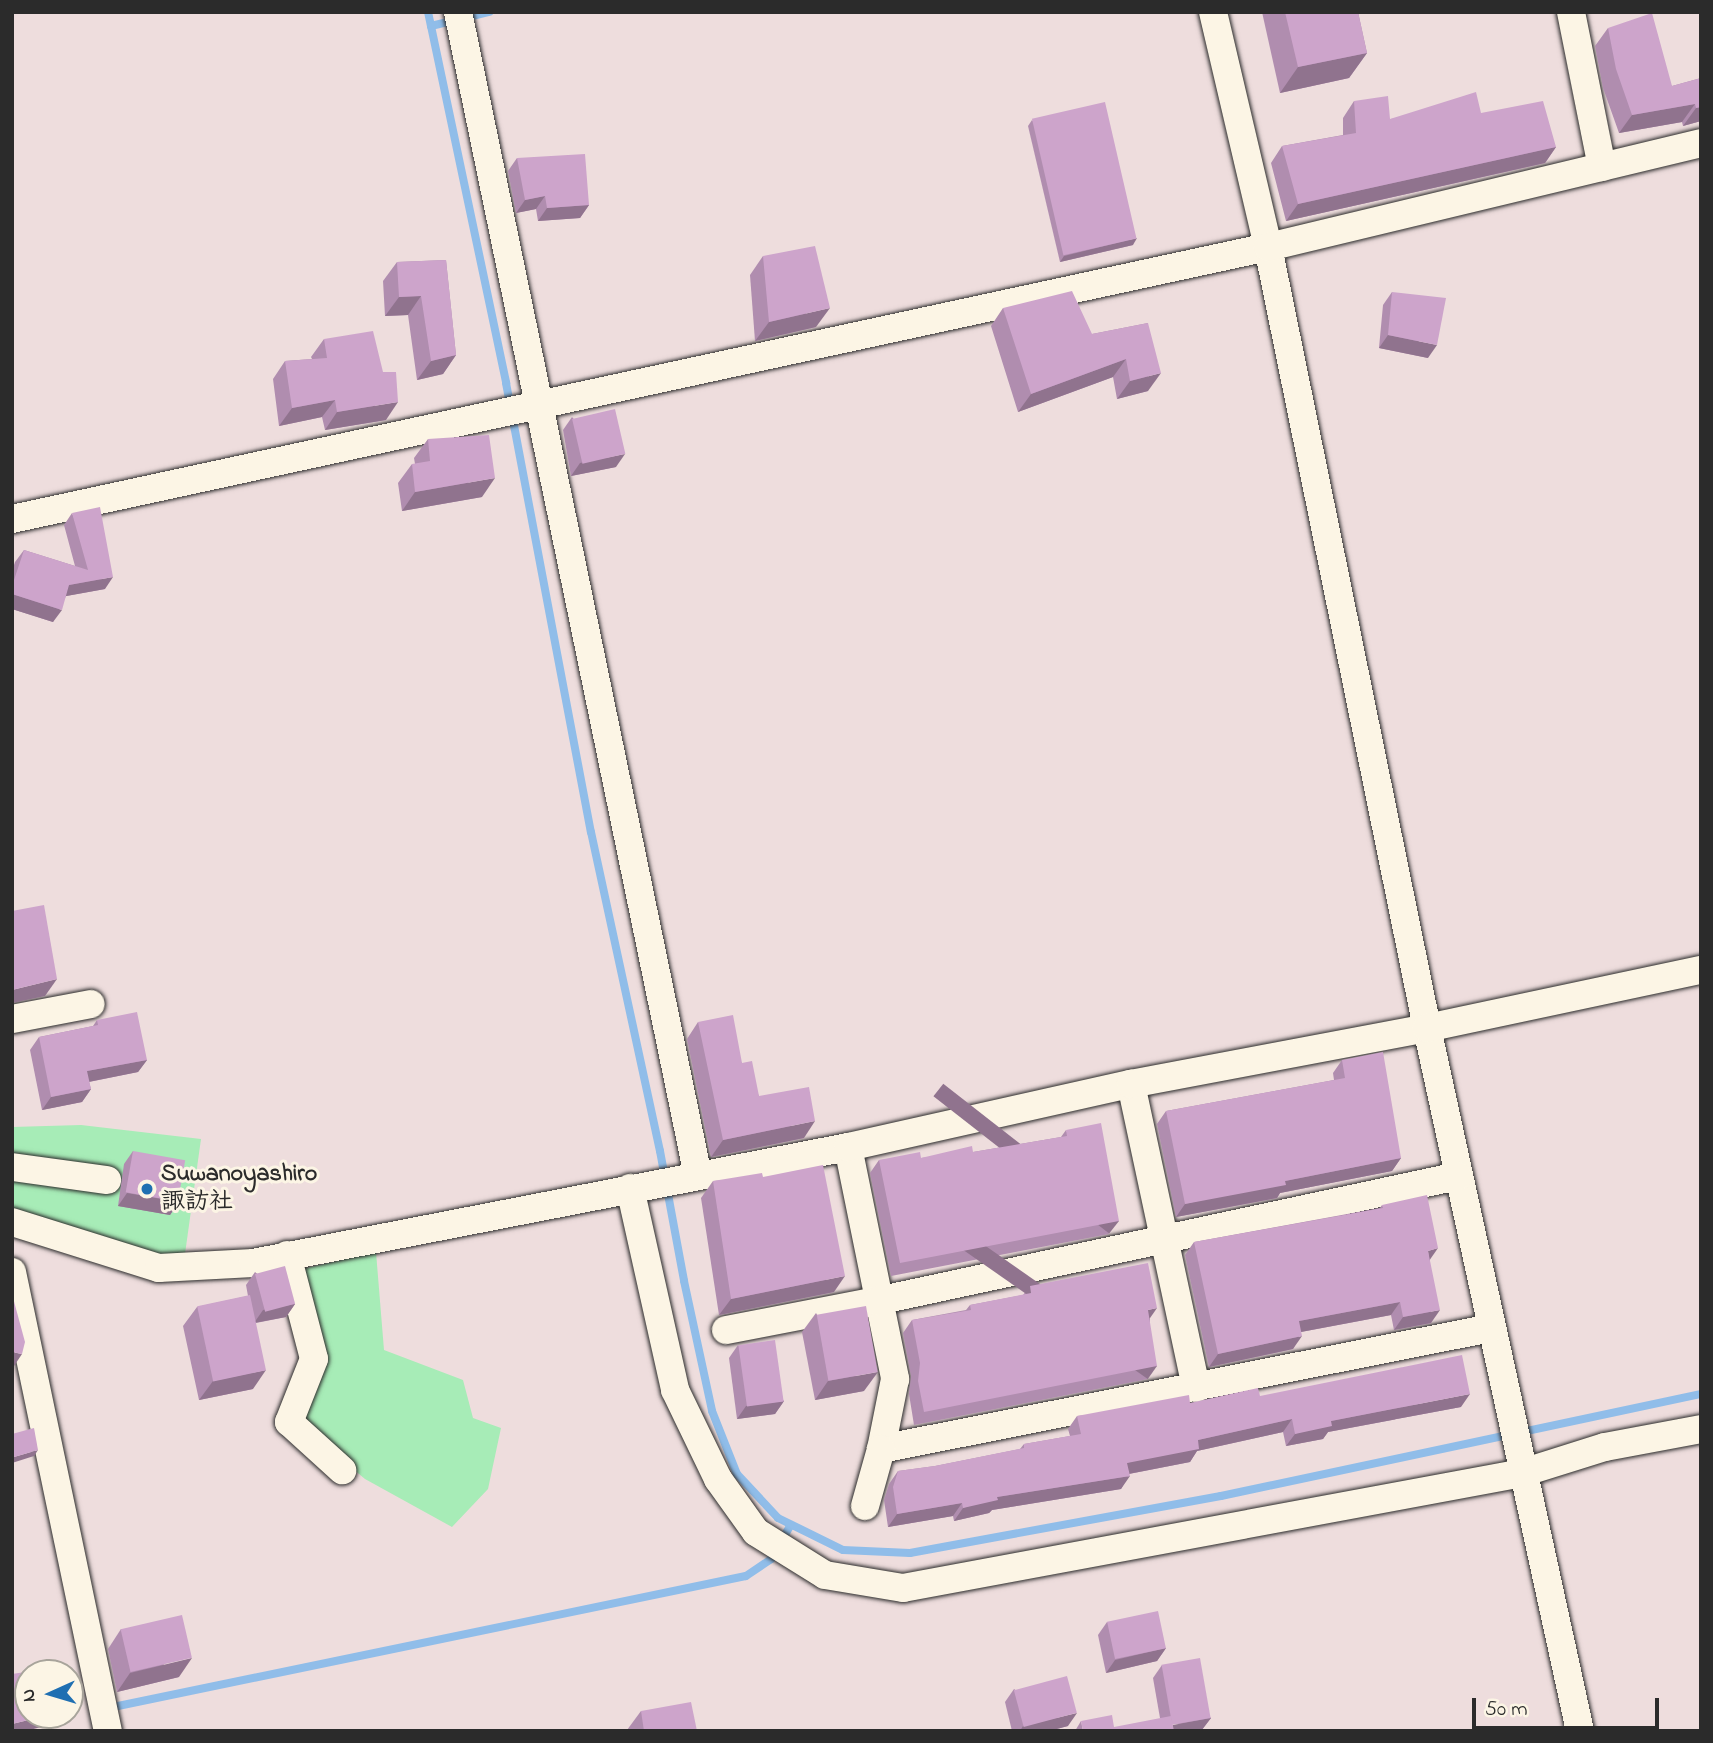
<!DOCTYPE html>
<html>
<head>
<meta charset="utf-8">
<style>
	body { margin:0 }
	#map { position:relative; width:1713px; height:1743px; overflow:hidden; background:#edd; font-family:"Indie Flower","Klee One",sans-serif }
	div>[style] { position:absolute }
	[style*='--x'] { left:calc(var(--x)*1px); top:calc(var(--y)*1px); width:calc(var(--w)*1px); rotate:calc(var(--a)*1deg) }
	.green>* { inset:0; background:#a7ecb7 }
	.stream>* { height:8px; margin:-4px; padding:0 4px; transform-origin:4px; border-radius:4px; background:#90bde9 }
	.roads { filter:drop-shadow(0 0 2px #2b2b2b) drop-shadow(0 0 2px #2b2b2b) }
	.minor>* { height:28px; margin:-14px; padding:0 14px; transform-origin:14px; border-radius:14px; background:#fcf5e5 }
	.wall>* { inset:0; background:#b08daf }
	.shaded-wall>* { inset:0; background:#90738e; transform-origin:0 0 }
	.building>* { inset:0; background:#cda4cb; transform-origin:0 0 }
	.dots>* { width:19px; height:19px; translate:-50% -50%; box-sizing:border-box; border:4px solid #fcf5e5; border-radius:50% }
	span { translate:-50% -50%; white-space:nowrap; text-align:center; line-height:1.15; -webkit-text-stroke:6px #fcf5e5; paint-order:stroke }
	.poi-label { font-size:24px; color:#2b2b2b; font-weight:700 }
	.left { translate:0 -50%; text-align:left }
	.frame { position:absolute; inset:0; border:14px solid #2b2b2b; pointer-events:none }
	.north { position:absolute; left:14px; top:1659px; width:70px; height:70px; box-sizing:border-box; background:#fcf5e5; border:2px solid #a8a49b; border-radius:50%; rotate:266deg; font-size:19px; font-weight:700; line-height:28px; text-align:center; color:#2b2b2b }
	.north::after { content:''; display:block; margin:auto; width:24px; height:32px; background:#1f6fb2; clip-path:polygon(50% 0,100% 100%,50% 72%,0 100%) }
	.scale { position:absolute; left:1472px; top:1698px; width:187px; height:32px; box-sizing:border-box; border:4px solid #2b2b2b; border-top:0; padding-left:9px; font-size:21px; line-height:24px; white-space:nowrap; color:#2b2b2b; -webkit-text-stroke:5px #fcf5e5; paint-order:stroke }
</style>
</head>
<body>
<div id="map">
	<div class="green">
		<div style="clip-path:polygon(81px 1125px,201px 1139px,184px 1261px,12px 1217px,12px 1127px)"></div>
		<div style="clip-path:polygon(376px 1252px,384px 1350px,463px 1380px,473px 1418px,501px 1428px,488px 1489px,452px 1527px,365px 1479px,296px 1421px,323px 1359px,298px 1270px)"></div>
	</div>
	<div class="stream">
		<div style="--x:428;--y:12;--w:14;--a:78"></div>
		<div style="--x:431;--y:26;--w:60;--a:-13.6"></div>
		<div style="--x:431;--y:26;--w:365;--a:78.1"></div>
		<div style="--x:506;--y:383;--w:457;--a:79.3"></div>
		<div style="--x:591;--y:832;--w:326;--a:77.8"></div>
		<div style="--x:660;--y:1151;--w:132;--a:79.5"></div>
		<div style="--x:684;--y:1281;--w:133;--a:77.8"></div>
		<div style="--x:712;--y:1411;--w:68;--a:68.4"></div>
		<div style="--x:737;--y:1474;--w:60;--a:47"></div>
		<div style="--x:778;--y:1518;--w:72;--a:26.2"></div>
		<div style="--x:843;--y:1550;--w:67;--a:2.6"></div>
		<div style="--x:910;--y:1553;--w:316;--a:-10.4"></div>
		<div style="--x:1221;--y:1496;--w:491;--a:-12"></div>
		<div style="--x:118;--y:1706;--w:641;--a:-11.7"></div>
		<div style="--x:746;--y:1576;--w:30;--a:-34"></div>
		<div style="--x:771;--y:1559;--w:39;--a:-60"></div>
	</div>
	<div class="roads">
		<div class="minor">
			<div style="--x:458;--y:12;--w:1188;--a:78.35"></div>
			<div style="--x:1213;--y:12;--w:241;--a:76.8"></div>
			<div style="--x:1268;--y:247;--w:797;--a:78.49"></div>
			<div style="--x:1427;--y:1028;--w:719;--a:77.72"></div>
			<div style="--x:1571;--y:12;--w:158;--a:78.7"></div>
			<div style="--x:12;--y:519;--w:1285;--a:-12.22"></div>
			<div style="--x:1268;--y:247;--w:445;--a:-13.5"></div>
			<div style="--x:12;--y:1019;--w:80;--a:-10.8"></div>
			<div style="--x:1131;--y:1084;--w:311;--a:77.9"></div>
			<div style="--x:848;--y:1147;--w:237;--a:78.5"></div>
			<div style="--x:895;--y:1379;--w:71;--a:101.3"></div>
			<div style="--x:881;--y:1449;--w:622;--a:-11.22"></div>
			<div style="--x:12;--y:1167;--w:96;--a:7.8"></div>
			<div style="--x:630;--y:1188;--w:207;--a:77.4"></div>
			<div style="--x:675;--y:1390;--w:99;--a:64.2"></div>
			<div style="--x:718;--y:1479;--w:65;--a:54.4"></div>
			<div style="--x:756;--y:1532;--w:81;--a:31.9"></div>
			<div style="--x:825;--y:1575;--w:79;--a:9.5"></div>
			<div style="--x:903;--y:1588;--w:630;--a:-10.52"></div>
			<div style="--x:1522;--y:1473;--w:87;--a:-17.4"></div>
			<div style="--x:1605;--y:1447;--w:98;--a:-10.6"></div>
			<div style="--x:12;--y:1222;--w:154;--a:17.4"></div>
			<div style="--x:159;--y:1268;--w:94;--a:-3"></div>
			<div style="--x:253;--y:1263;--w:606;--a:-11.03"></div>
			<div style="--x:848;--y:1147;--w:290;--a:-12.6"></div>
			<div style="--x:1131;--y:1084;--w:301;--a:-10.7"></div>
			<div style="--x:1427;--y:1028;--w:280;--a:-12"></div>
			<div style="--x:287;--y:1255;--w:107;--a:75.4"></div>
			<div style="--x:314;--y:1359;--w:68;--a:111.6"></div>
			<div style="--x:289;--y:1422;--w:72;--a:42.2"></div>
			<div style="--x:12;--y:1272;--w:469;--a:78.2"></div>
			<div style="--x:726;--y:1330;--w:154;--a:-10.9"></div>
			<div style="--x:877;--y:1301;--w:594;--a:-12.14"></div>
			<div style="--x:865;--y:1506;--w:59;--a:-74.3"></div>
		</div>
	</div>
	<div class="wall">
		<div style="clip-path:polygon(1262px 12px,1358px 12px,1367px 53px,1349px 78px,1280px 93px)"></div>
		<div style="clip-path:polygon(1608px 28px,1672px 86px,1701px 78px,1701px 121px,1683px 126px,1682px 122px,1619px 133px,1603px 88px,1595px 46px)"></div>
		<div style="clip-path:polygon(1354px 101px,1390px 119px,1481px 113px,1556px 147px,1545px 163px,1286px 221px,1271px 163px,1282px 146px,1343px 135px,1343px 118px)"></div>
		<div style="clip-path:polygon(1032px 120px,1133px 245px,1060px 262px,1028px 126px)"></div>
		<div style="clip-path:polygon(517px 158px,589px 205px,580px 218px,538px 221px,536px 209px,516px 213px,508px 171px)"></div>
		<div style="clip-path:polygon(763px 256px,816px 327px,755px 341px,750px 275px)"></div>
		<div style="clip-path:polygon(446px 260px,456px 355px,443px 374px,417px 380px,408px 315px,385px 316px,383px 281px,397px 262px)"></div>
		<div style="clip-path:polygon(1392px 292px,1428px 358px,1379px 348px,1383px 305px)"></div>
		<div style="clip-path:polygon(1003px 308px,1092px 334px,1148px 323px,1148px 391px,1117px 399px,1113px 377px,1018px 412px,991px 326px)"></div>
		<div style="clip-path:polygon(324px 339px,386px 420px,325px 430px,322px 417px,279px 426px,273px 379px,285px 361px,312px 359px,311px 357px)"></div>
		<div style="clip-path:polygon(572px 417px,616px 467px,571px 476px,563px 430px)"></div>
		<div style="clip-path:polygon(428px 439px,482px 497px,402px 511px,398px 483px,412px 464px,415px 464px,414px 458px)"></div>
		<div style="clip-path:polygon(72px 513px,105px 589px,66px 596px,53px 622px,12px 609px,12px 571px,15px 562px,24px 550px,75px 566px,64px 525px)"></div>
		<div style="clip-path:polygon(97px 1020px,147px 1060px,138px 1072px,89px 1082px,91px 1089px,82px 1102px,42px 1110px,30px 1050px,39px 1037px,93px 1026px)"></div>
		<div style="clip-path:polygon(698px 1022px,742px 1063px,759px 1096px,804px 1138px,711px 1157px,687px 1039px)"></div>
		<div style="clip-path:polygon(1342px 1060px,1401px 1158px,1392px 1171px,1280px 1193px,1277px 1198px,1176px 1217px,1157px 1124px,1166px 1111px,1334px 1080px,1333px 1073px)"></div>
		<div style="clip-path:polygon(1066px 1130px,1109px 1234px,891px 1276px,870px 1173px,879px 1160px,921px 1158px,973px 1152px,1061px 1137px)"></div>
		<div style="clip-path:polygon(133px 1151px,179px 1202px,170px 1215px,118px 1206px,124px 1164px)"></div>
		<div style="clip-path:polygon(763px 1177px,834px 1292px,719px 1315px,701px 1198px,713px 1181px)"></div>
		<div style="clip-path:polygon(1382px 1205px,1430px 1260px,1431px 1323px,1394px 1330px,1391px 1315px,1301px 1332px,1293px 1349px,1209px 1367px,1185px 1255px,1194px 1242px,1380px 1208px)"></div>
		<div style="clip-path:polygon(255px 1272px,295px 1304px,286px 1317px,256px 1323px,253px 1389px,199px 1400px,183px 1326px,197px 1307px,248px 1296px,246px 1285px)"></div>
		<div style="clip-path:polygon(1030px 1286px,1150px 1319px,1148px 1379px,914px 1425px,909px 1394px,911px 1376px,903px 1333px,912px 1320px,966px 1310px,970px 1305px,1023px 1295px)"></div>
		<div style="clip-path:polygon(816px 1313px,864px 1391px,815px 1400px,802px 1332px)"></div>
		<div style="clip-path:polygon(738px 1345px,784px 1401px,775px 1414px,737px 1419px,729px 1358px)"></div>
		<div style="clip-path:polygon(1260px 1396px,1461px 1407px,1328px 1432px,1323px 1439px,1286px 1446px,1283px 1432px,1197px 1451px,1190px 1462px,1129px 1474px,1121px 1489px,992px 1510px,989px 1513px,954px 1521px,953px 1516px,888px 1527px,884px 1500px,889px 1484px,898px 1471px,935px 1466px,1020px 1449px,1024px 1444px,1070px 1436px,1068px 1429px,1077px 1416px)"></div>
		<div style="clip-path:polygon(1107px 1622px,1166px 1648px,1157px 1661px,1106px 1673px,1098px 1635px)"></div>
		<div style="clip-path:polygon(121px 1629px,179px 1677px,117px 1692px,108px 1649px)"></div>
		<div style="clip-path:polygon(1162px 1665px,1211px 1718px,1201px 1731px,1160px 1718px,1153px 1678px)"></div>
		<div style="clip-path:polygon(1014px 1689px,1068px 1726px,1049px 1731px,1012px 1731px,1005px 1702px)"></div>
		<div style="clip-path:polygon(641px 1711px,697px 1731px,627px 1730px)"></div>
		<div style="clip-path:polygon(1081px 1721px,1083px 1731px,1075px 1731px)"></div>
	</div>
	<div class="shaded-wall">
		<div style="clip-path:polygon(1367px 53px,1349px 78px,1280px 93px,1298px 67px)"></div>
		<div style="clip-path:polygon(1695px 104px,1682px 122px,1619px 133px,1632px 115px)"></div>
		<div style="clip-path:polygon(1701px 107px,1701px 121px,1683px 126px,1696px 108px)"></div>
		<div style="clip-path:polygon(1556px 147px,1545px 163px,1286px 221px,1298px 204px)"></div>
		<div style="clip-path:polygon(545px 196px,536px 209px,516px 213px,525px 200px)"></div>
		<div style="clip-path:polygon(589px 205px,580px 218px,538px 221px,547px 208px)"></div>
		<div style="clip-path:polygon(1137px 238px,1133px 245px,1060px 262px,1064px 256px)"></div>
		<div style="clip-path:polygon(421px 296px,408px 315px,385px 316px,399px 297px)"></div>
		<div style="clip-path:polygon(830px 308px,816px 327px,755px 341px,769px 322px)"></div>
		<div style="clip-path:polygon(1388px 335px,1437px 345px,1428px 358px,1379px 348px)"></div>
		<div style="clip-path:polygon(456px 355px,443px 374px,417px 380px,431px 361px)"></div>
		<div style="clip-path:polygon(1126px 359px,1113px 377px,1018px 412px,1031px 394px)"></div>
		<div style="clip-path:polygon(1161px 373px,1148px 391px,1117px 399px,1130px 381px)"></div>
		<div style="clip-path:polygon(335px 400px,322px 417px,279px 426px,292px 408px)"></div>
		<div style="clip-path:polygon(398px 402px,386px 420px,325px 430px,337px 412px)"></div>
		<div style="clip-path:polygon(625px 454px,616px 467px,571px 476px,580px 463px)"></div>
		<div style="clip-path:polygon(495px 478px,482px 497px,402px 511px,415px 492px)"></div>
		<div style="clip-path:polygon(113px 577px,105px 589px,61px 597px,69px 585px)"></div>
		<div style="clip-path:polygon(12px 594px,62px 610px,53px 622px,12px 609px)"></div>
		<div style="clip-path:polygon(57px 979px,45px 996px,12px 1003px,12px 990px)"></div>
		<div style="clip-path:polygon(147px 1060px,138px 1072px,78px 1084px,87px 1071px)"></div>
		<div style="clip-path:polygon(91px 1089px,82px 1102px,42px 1110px,51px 1097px)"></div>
		<div style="clip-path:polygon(815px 1121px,804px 1138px,711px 1157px,723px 1140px)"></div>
		<div style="clip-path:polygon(1401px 1158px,1392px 1171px,1280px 1193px,1277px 1198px,1176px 1217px,1185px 1204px,1285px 1181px)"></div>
		<div style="clip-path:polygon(127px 1193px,179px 1202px,170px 1215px,118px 1206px)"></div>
		<div style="left:1119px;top:1221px;width:16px;height:223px;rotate:128deg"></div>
		<div style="clip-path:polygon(1438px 1248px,1429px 1261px,1428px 1251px)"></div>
		<div style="clip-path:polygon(845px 1276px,834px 1292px,719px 1315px,731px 1299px)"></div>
		<div style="clip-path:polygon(1400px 1302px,1391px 1315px,1290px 1334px,1299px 1321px)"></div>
		<div style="clip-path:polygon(295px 1304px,286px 1317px,254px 1323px,263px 1310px)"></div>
		<div style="clip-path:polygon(1157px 1308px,1148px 1321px,1148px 1310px)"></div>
		<div style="clip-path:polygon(1440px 1310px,1431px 1323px,1394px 1330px,1403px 1317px)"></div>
		<div style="clip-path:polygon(1302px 1336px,1293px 1349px,1209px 1367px,1218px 1354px)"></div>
		<div style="clip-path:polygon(12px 1352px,22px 1354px,12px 1369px)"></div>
		<div style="left:1157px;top:1366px;width:16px;height:237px;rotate:125deg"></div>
		<div style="clip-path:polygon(266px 1370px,253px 1389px,199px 1400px,213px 1381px)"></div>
		<div style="clip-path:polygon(878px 1372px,864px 1391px,815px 1400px,828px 1381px)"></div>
		<div style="clip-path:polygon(1470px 1394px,1461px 1407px,1328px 1432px,1323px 1439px,1286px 1446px,1295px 1434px,1331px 1421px)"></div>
		<div style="clip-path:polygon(784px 1401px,775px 1414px,737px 1419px,746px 1406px)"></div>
		<div style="clip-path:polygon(1292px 1419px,1283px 1432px,1197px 1451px,1190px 1462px,1118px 1476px,1127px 1463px,1198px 1440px)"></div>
		<div style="clip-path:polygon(38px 1450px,34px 1456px,12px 1463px,12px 1460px,14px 1457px)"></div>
		<div style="clip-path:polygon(1130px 1476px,1121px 1489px,992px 1510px,989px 1513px,954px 1521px,963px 1508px,997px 1497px)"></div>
		<div style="clip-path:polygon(962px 1503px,953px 1516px,888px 1527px,897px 1514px)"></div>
		<div style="clip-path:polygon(1166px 1648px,1157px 1661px,1106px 1673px,1115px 1660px)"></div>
		<div style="clip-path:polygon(192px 1658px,179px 1677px,117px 1692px,130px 1673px)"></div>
		<div style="clip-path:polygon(1077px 1713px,1068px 1726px,1049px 1731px,1020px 1731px,1023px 1726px)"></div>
		<div style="clip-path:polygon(49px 1715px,65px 1715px,60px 1722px,26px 1731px,12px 1731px,12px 1724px)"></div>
		<div style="clip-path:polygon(1211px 1718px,1201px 1731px,1169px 1731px,1173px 1725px)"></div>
	</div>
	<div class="building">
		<div style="clip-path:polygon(1285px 12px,1358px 12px,1367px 53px,1298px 67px)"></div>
		<div style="clip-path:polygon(1652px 13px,1672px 86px,1701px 78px,1701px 107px,1696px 108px,1695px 104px,1632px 115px,1616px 69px,1608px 28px)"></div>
		<div style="clip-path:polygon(1476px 92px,1481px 113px,1543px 101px,1556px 147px,1298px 204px,1282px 146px,1356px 133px,1354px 101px,1388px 96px,1390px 119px)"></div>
		<div style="left:1105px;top:102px;width:140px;height:75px;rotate:77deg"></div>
		<div style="clip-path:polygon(585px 154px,589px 205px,547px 208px,545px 196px,525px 200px,517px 158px)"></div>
		<div style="clip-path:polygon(815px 246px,830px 308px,769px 322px,763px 256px)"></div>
		<div style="clip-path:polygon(446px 260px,456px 355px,431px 361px,421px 296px,399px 297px,397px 262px)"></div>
		<div style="clip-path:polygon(1072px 291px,1092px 334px,1148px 323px,1161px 373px,1130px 381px,1126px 359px,1031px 394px,1003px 308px)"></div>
		<div style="clip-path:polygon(1392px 292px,1446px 298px,1437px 345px,1388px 335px)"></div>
		<div style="clip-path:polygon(373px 331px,383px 372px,396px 372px,398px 402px,337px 412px,335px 400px,292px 408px,285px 361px,327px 358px,324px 339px)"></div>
		<div style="left:615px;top:409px;width:46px;height:44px;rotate:77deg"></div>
		<div style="clip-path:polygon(489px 435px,495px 478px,415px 492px,412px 464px,430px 461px,428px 439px)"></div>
		<div style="clip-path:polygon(100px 507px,113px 577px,69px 585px,62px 610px,12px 594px,12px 586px,24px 550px,88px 570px,72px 513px)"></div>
		<div style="clip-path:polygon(44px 905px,57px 979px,12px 990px,12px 911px)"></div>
		<div style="clip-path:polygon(137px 1012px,147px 1060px,87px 1071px,91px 1089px,51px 1097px,39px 1037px,98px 1025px,97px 1020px)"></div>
		<div style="clip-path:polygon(733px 1015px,742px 1063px,752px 1061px,759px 1096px,809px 1087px,815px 1121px,723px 1140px,698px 1022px)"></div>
		<div style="clip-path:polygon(1383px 1052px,1401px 1158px,1285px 1181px,1286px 1185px,1185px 1204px,1166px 1111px,1345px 1078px,1342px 1060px)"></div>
		<div style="clip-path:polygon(1101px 1123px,1119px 1221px,900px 1263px,879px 1160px,920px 1152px,921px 1158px,972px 1146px,973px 1152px,1067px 1136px,1066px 1130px)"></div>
		<div style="left:133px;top:1151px;width:53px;height:42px;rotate:10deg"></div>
		<div style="clip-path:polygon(823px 1165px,845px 1276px,731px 1299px,713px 1181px,762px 1173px,763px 1177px)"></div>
		<div style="clip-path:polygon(1427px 1195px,1438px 1248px,1428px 1251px,1440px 1310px,1403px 1317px,1400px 1302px,1299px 1321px,1302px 1336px,1218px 1354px,1194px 1242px,1383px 1208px,1382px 1205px)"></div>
		<div style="clip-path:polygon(1148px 1263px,1157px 1308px,1148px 1310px,1157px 1366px,924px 1412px,918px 1381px,920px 1363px,912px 1320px,971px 1310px,970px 1305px,1031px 1293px,1030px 1286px)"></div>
		<div style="left:285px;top:1266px;width:39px;height:31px;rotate:75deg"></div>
		<div style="clip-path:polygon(12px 1294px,25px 1342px,22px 1354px,12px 1352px)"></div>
		<div style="left:250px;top:1295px;width:77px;height:54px;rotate:78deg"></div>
		<div style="left:866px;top:1306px;width:67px;height:50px;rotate:80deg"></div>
		<div style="left:775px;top:1340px;width:62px;height:37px;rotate:82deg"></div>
		<div style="clip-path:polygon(1462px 1355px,1470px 1394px,1331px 1421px,1332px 1426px,1295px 1434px,1292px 1419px,1198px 1440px,1199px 1449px,1127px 1463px,1130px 1476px,997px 1497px,998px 1500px,963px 1508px,962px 1503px,897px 1514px,893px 1487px,898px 1471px,935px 1466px,1024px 1448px,1024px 1444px,1081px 1434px,1077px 1416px,1189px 1395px,1190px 1403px,1258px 1388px,1260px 1396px)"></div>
		<div style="clip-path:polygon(34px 1428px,38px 1450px,14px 1457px,12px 1452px,12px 1434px)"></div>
		<div style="left:1158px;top:1611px;width:38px;height:52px;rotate:78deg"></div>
		<div style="left:182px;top:1615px;width:44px;height:63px;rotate:77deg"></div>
		<div style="left:1200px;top:1658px;width:61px;height:39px;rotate:80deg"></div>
		<div style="clip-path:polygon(58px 1660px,61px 1673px,28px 1673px,28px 1715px,49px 1715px,12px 1724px,12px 1674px,32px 1671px,32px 1668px)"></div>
		<div style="left:1067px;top:1676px;width:38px;height:55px;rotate:75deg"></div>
		<div style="clip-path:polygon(691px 1702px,697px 1731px,644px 1731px,641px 1711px)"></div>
		<div style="clip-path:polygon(1112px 1715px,1114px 1727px,1171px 1716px,1174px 1731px,1083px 1731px,1081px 1721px)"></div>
	</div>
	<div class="dots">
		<div style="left:147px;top:1189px;background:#1f6fb2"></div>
	</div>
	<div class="poi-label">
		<span class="left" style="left:161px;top:1189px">Suwanoyashiro<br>諏訪社</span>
	</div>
	<div class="frame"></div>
	<div class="north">N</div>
	<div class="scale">50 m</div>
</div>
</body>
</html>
